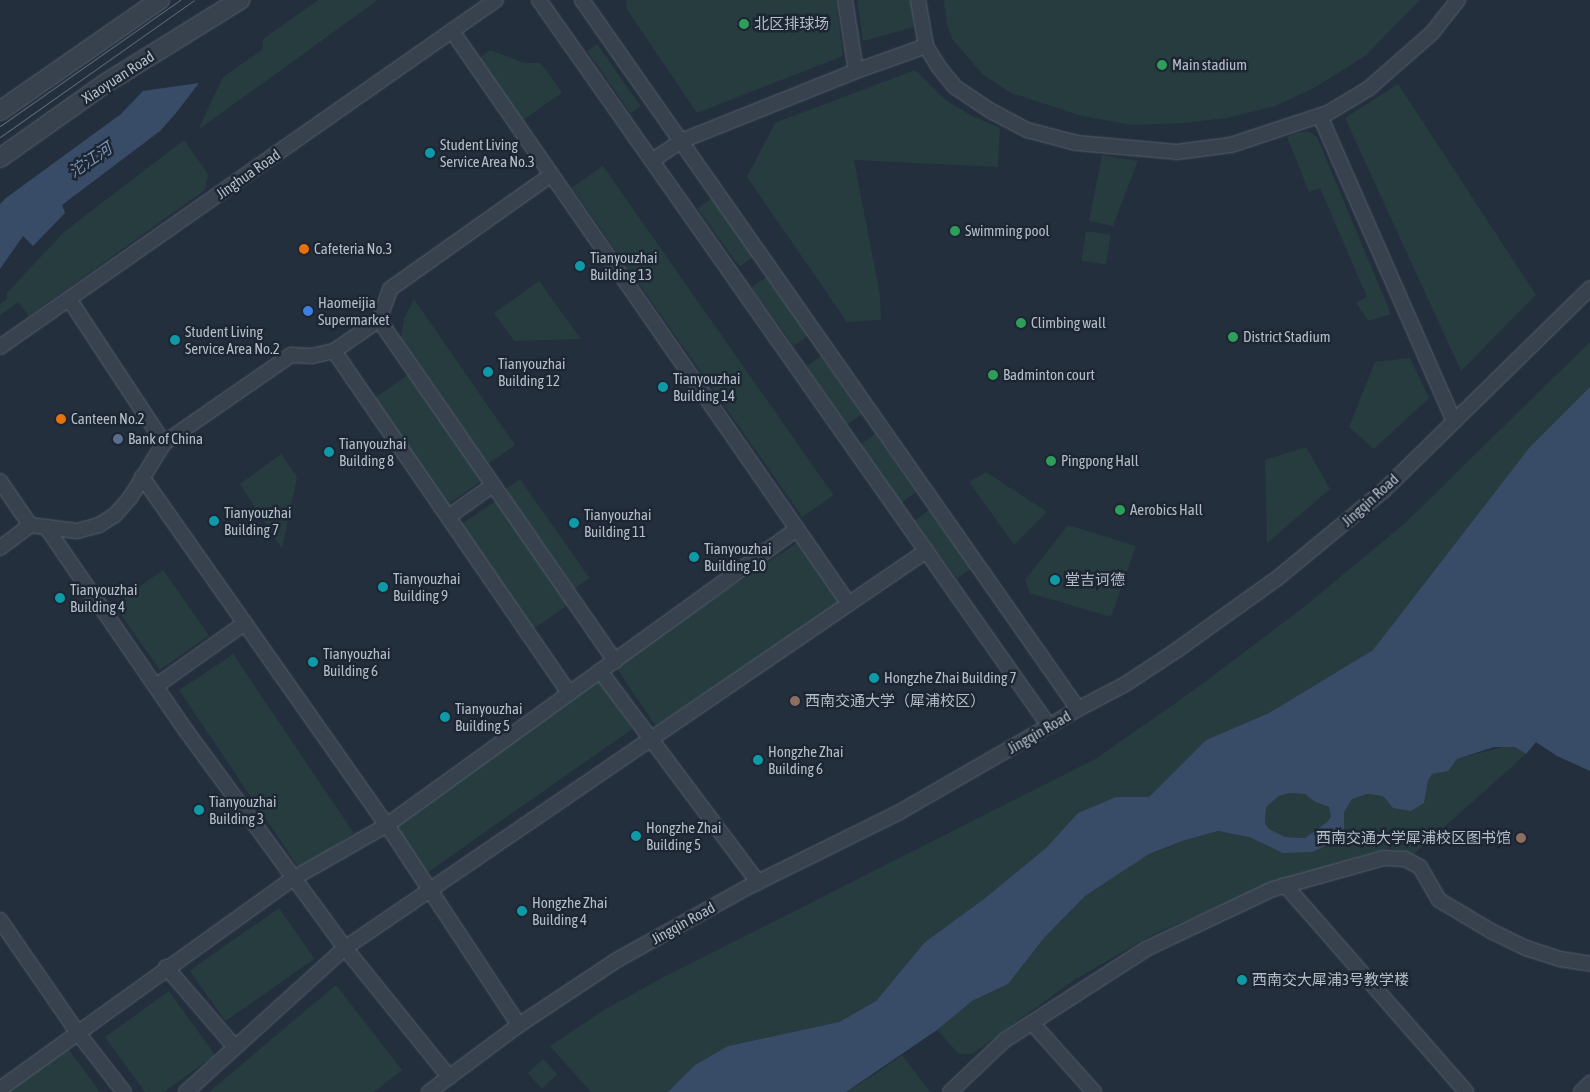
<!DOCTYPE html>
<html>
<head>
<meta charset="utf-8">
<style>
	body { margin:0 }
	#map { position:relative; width:1590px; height:1092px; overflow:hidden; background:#242f3e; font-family:"Asap Condensed","Noto Sans SC",sans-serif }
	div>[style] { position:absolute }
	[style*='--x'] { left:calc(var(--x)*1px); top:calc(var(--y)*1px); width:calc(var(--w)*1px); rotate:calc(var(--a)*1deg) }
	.green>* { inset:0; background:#263c3f; transform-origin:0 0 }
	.water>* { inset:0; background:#394c67 }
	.roads { filter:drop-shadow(0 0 1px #565f6c) drop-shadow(0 0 1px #565f6c) }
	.minor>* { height:14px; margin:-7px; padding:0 7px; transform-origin:7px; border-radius:7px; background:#38414e }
	.tertiary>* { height:18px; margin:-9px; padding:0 9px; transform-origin:9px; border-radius:9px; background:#38414e }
	.tram>* { height:1px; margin:-0.5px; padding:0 0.5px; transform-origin:0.5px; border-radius:0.5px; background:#5a6575 }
	.dots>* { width:14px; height:14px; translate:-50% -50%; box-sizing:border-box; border:2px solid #1d2633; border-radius:50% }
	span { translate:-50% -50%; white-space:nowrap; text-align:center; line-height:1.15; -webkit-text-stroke:5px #1d2633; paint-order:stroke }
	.poi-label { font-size:15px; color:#b4bcc9 }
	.left { translate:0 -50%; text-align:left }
	.right { translate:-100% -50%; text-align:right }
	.street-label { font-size:15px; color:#b4bcc9 }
	.water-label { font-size:16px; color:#7c92b1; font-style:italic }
</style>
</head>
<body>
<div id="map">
	<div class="green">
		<div style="clip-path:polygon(318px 0,378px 0,198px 130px,223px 77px,262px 50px,263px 39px)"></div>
		<div style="clip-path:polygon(627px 0,836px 0,843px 56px,697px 113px,626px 8px)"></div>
		<div style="clip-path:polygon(857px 0,911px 0,914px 27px,863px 41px)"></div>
		<div style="clip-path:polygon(944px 0,1420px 0,1365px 56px,1314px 88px,1275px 106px,1227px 118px,1184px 123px,1132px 125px,1082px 116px,1011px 93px,983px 75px,953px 40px,947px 25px)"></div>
		<div style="left:597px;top:44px;width:76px;height:12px;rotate:55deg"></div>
		<div style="clip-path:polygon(490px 50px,525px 63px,539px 63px,545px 68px,562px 93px,520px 122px,477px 60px)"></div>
		<div style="clip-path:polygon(915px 70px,944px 99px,972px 116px,1000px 128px,998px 167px,854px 160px,880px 295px,881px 320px,847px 322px,747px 177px,775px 123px)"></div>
		<div style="clip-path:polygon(1398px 84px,1536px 295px,1461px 371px,1345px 118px)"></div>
		<div style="clip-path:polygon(1308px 131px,1317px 137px,1391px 314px,1368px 321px,1356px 302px,1367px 297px,1320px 188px,1309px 192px,1287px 137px,1296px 133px)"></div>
		<div style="clip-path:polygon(184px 140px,208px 174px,205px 190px,29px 316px,18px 302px,0 315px,0 304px,7px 299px,7px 293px,64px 232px)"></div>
		<div style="clip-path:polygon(1102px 155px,1138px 161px,1113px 226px,1089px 221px)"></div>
		<div style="left:603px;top:166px;width:402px;height:38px;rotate:55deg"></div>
		<div style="left:712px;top:198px;width:72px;height:18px;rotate:54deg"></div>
		<div style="left:1086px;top:231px;width:25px;height:30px;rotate:9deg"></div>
		<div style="left:766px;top:277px;width:72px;height:18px;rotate:54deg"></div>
		<div style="clip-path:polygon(539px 281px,581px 339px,514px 341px,494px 313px)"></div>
		<div style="clip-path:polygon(414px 299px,515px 445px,488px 464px,401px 338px,404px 319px)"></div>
		<div style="clip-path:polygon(1590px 342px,1590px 387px,1529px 448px,1373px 650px,1269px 713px,1206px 740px,1149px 797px,1116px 797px,1078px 813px,1046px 848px,984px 899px,925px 942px,876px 1001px,839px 1022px,728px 1046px,695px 1065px,668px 1092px,591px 1092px,550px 1046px,604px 1010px,662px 978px,1097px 758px,1201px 685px,1304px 607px,1404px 524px)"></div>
		<div style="left:821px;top:356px;width:71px;height:18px;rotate:55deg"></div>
		<div style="clip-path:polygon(1410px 358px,1429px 398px,1374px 449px,1349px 427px,1375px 362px)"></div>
		<div style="left:409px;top:374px;width:129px;height:45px;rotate:55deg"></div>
		<div style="left:875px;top:434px;width:71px;height:18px;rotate:55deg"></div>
		<div style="clip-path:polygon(1306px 447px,1330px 489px,1267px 543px,1265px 460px)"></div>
		<div style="clip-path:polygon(281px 454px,297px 477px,282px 549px,240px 484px)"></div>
		<div style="clip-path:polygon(986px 472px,1047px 512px,1014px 545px,969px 482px)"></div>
		<div style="left:520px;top:479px;width:121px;height:18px;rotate:55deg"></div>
		<div style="left:497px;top:500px;width:127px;height:45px;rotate:56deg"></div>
		<div style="left:929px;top:510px;width:72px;height:18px;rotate:54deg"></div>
		<div style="clip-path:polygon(1068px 525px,1136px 546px,1111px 617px,1030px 593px,1025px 580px)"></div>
		<div style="left:798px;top:542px;width:73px;height:221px;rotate:56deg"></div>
		<div style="left:163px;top:570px;width:80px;height:60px;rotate:55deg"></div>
		<div style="left:233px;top:654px;width:216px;height:65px;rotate:56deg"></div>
		<div style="left:597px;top:678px;width:62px;height:253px;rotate:55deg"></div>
		<div style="clip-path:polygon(1506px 746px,1515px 747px,1526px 754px,1414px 854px,1390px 848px,1353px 858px,1223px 904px,1152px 935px,1074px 980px,972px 1054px,959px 1054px,937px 1030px,972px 1001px,1008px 984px,1044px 938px,1085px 896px,1149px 854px,1182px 841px,1218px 831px,1249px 837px,1283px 853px,1335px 842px,1344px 830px,1344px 812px,1351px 799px,1367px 794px,1383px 796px,1393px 808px,1424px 803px,1428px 781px,1432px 774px,1447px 771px,1457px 759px)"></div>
		<div style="clip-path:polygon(1290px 793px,1305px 794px,1315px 802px,1329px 807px,1331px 817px,1327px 822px,1305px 838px,1285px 837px,1269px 829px,1265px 823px,1266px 807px,1279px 796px)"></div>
		<div style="left:279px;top:908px;width:62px;height:109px;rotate:55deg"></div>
		<div style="clip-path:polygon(336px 985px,402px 1070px,374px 1092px,209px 1092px)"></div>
		<div style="clip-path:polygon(169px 991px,215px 1055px,164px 1092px,145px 1092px,105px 1037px)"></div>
		<div style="clip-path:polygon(67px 1047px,100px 1092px,6px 1092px)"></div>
		<div style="clip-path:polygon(902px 1055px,930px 1092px,846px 1092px,872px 1076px)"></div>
		<div style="left:543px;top:1059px;width:21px;height:21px;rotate:47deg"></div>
	</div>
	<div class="water">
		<div style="clip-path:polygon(199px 83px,176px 113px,160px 131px,62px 205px,65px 213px,33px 246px,23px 236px,0 269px,0 204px,6px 198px,121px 114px,143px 91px)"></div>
		<div style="clip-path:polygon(evenodd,1590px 387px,1590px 771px,1557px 756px,1536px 742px,1526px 754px,1515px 747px,1494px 747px,1457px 759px,1448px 771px,1432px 774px,1428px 781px,1424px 803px,1411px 811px,1393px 808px,1383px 796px,1367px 794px,1352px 799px,1344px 812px,1344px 830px,1335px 842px,1312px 852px,1283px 853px,1249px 837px,1218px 831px,1182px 841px,1149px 854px,1085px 896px,1044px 938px,1008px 984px,972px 1001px,937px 1030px,846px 1092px,668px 1092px,695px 1065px,728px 1046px,839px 1022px,876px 1001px,925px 942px,984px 899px,1046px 848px,1078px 813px,1116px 797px,1149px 797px,1206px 740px,1269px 713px,1373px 650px,1529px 448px,1590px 387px,1290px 793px,1305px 794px,1315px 802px,1329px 807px,1331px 817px,1327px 822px,1305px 838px,1285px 837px,1269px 829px,1265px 823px,1266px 807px,1279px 796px,1290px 793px)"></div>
	</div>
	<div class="roads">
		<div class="minor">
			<div style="--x:539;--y:0;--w:887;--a:54.91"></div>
			<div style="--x:582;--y:0;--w:865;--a:55.02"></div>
			<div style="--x:845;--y:0;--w:72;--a:81.2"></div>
			<div style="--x:918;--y:0;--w:47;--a:80.1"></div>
			<div style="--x:926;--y:46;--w:23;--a:59"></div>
			<div style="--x:938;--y:66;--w:27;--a:51"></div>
			<div style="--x:955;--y:87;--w:43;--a:33.7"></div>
			<div style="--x:991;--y:111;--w:41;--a:27.8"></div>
			<div style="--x:1027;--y:130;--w:52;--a:14.6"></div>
			<div style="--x:1077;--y:143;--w:100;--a:5.1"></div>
			<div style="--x:1177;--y:152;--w:54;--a:-7.4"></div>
			<div style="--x:1231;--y:145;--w:102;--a:-18.3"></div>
			<div style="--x:1328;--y:113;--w:47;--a:-31"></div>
			<div style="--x:1368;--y:89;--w:85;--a:-41.2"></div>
			<div style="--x:1432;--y:33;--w:42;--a:-51.8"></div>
			<div style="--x:452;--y:31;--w:697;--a:55.28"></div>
			<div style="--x:1320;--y:116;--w:333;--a:66.3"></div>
			<div style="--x:653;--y:160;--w:34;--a:-34"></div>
			<div style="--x:681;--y:141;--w:188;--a:-21.8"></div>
			<div style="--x:856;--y:71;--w:74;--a:-19.7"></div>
			<div style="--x:69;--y:299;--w:173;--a:56.6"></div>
			<div style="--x:379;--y:320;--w:415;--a:55.3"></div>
			<div style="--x:0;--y:347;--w:605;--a:-34.98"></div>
			<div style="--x:334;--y:351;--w:415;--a:55.5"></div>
			<div style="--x:142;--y:477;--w:426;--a:54.9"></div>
			<div style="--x:387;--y:825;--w:240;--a:56.6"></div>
			<div style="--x:0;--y:481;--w:53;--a:55.7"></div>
			<div style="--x:448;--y:517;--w:55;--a:-35.4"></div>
			<div style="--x:46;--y:527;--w:249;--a:55.5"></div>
			<div style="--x:187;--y:732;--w:268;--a:53.8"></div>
			<div style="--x:345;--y:948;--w:166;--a:51.1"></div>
			<div style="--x:0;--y:548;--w:38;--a:-37"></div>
			<div style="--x:30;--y:525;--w:47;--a:7.3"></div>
			<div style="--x:77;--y:531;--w:23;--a:-15"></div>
			<div style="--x:99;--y:525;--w:19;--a:-32"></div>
			<div style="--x:115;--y:515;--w:23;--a:-49"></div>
			<div style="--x:130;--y:498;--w:65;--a:-58.3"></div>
			<div style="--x:164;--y:443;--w:155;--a:-34.7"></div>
			<div style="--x:291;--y:355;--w:21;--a:3"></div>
			<div style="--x:312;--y:356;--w:23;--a:-13"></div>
			<div style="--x:334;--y:351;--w:55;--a:-34.6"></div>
			<div style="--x:379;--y:320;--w:33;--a:-70"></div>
			<div style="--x:390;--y:289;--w:197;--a:-35.3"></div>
			<div style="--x:600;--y:671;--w:264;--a:53.2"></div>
			<div style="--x:156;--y:686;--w:109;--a:-35.3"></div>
			<div style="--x:1285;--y:885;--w:275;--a:48.8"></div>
			<div style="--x:0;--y:920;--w:137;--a:55.4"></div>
			<div style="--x:78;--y:1033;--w:75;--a:52.1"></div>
			<div style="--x:166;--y:967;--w:104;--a:49.3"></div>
			<div style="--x:1032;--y:1023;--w:93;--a:48.1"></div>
			<div style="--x:0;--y:1089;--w:362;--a:-35.7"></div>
			<div style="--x:294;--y:878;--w:107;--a:-29.7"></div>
			<div style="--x:387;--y:825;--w:506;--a:-35.83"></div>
			<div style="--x:186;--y:1092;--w:215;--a:-42.2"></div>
			<div style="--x:345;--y:948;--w:704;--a:-34.34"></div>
			<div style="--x:429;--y:1092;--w:112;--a:-36.7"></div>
			<div style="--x:519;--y:1025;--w:118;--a:-33.6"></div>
			<div style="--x:617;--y:960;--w:154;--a:-29.1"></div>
			<div style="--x:752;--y:885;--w:163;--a:-26.3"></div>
			<div style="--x:898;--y:813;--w:208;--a:-30"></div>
			<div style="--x:1078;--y:709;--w:52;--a:-27.6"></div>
			<div style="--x:1124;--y:685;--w:64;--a:-33.4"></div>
			<div style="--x:1177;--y:650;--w:125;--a:-35.6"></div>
			<div style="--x:1279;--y:577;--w:135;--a:-39.6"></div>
			<div style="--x:1383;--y:491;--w:290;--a:-44.4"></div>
			<div style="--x:950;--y:1092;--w:76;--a:-43.4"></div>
			<div style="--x:1005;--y:1040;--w:168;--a:-32.8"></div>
			<div style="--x:1146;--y:949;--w:140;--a:-25.3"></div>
			<div style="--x:1273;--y:889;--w:115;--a:-15.6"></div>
			<div style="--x:1384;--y:858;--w:21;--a:3"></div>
			<div style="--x:1405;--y:859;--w:17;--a:28"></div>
			<div style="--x:1420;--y:867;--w:38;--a:60"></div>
			<div style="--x:1439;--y:900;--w:61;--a:30.8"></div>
			<div style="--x:1491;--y:931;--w:39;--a:26"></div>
			<div style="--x:1526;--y:948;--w:36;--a:18"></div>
			<div style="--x:1560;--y:959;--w:30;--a:9"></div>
			<div style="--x:1581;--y:1092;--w:13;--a:-45"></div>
		</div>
		<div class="tertiary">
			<div style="--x:0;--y:111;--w:195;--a:-34.8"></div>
			<div style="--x:0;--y:158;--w:130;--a:-35.3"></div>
			<div style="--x:106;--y:83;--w:158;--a:-31.8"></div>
		</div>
	</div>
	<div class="tram">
		<div style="--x:0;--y:126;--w:220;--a:-35"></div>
		<div style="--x:0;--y:137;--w:237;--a:-35.2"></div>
	</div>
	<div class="dots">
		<div style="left:744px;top:24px;background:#2e9e5b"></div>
		<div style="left:1162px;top:65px;background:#2e9e5b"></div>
		<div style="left:430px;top:153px;background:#0f9aa8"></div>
		<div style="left:955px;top:231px;background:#2e9e5b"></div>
		<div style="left:304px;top:249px;background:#e8710a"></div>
		<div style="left:580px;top:266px;background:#0f9aa8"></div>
		<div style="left:308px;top:311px;background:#3f7fe0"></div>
		<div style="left:1021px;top:323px;background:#2e9e5b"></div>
		<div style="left:1233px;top:337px;background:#2e9e5b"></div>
		<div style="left:175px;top:340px;background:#0f9aa8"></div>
		<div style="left:488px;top:372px;background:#0f9aa8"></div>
		<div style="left:993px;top:375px;background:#2e9e5b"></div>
		<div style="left:663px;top:387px;background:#0f9aa8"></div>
		<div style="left:61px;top:419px;background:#e8710a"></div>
		<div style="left:118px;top:439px;background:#5c6f8a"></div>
		<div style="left:329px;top:452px;background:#0f9aa8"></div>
		<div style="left:1051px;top:461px;background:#2e9e5b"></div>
		<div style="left:1120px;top:510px;background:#2e9e5b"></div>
		<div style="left:214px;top:521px;background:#0f9aa8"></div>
		<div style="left:574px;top:523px;background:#0f9aa8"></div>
		<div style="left:694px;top:557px;background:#0f9aa8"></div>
		<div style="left:1055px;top:580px;background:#0f9aa8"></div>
		<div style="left:383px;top:587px;background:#0f9aa8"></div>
		<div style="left:60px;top:598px;background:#0f9aa8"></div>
		<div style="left:313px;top:662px;background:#0f9aa8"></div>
		<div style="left:874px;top:678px;background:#0f9aa8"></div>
		<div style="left:795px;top:701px;background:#8d6e63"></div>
		<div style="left:445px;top:717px;background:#0f9aa8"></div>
		<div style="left:758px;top:760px;background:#0f9aa8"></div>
		<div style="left:199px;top:810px;background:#0f9aa8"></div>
		<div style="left:636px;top:836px;background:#0f9aa8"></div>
		<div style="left:1521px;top:838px;background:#8d6e63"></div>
		<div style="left:522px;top:911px;background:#0f9aa8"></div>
		<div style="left:1242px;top:980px;background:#0f9aa8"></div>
	</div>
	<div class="poi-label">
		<span class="left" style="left:754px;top:24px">北区排球场</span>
		<span class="left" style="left:1172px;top:65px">Main stadium</span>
		<span class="left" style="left:440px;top:153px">Student Living<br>Service Area No.3</span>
		<span class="left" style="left:965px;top:231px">Swimming pool</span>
		<span class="left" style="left:314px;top:249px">Cafeteria No.3</span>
		<span class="left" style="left:590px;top:266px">Tianyouzhai<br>Building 13</span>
		<span class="left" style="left:318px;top:311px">Haomeijia<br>Supermarket</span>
		<span class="left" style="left:1031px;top:323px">Climbing wall</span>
		<span class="left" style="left:185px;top:340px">Student Living<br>Service Area No.2</span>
		<span class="left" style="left:1243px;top:337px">District Stadium</span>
		<span class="left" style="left:498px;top:372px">Tianyouzhai<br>Building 12</span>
		<span class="left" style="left:1003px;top:375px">Badminton court</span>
		<span class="left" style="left:673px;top:387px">Tianyouzhai<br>Building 14</span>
		<span class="left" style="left:71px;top:419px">Canteen No.2</span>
		<span class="left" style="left:128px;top:439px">Bank of China</span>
		<span class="left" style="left:339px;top:452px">Tianyouzhai<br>Building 8</span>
		<span class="left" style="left:1061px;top:461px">Pingpong Hall</span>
		<span class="left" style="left:1130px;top:510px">Aerobics Hall</span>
		<span class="left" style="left:224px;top:521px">Tianyouzhai<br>Building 7</span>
		<span class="left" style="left:584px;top:523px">Tianyouzhai<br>Building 11</span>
		<span class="left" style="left:704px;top:557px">Tianyouzhai<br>Building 10</span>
		<span class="left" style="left:393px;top:587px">Tianyouzhai<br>Building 9</span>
		<span class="left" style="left:1065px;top:580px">堂吉诃德</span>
		<span class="left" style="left:70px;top:598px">Tianyouzhai<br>Building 4</span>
		<span class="left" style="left:323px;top:662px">Tianyouzhai<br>Building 6</span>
		<span class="left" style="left:884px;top:678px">Hongzhe Zhai Building 7</span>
		<span class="left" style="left:805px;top:701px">西南交通大学（犀浦校区）</span>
		<span class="left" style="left:455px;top:717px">Tianyouzhai<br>Building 5</span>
		<span class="left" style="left:768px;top:760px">Hongzhe Zhai<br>Building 6</span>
		<span class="left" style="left:209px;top:810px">Tianyouzhai<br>Building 3</span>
		<span class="left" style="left:646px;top:836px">Hongzhe Zhai<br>Building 5</span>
		<span class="right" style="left:1511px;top:838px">西南交通大学犀浦校区图书馆</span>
		<span class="left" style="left:532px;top:911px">Hongzhe Zhai<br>Building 4</span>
		<span class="left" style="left:1252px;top:980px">西南交大犀浦3号教学楼</span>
	</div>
	<div class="street-label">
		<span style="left:118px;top:77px;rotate:-33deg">Xiaoyuan Road</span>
		<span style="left:248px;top:174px;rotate:-35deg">Jinghua Road</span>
		<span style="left:1370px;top:500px;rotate:-42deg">Jingqin Road</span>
		<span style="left:1039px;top:732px;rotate:-30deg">Jingqin Road</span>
		<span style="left:683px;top:923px;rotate:-29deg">Jingqin Road</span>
	</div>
	<div class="water-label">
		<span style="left:90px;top:160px;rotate:-34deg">沱江河</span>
	</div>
</div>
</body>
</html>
